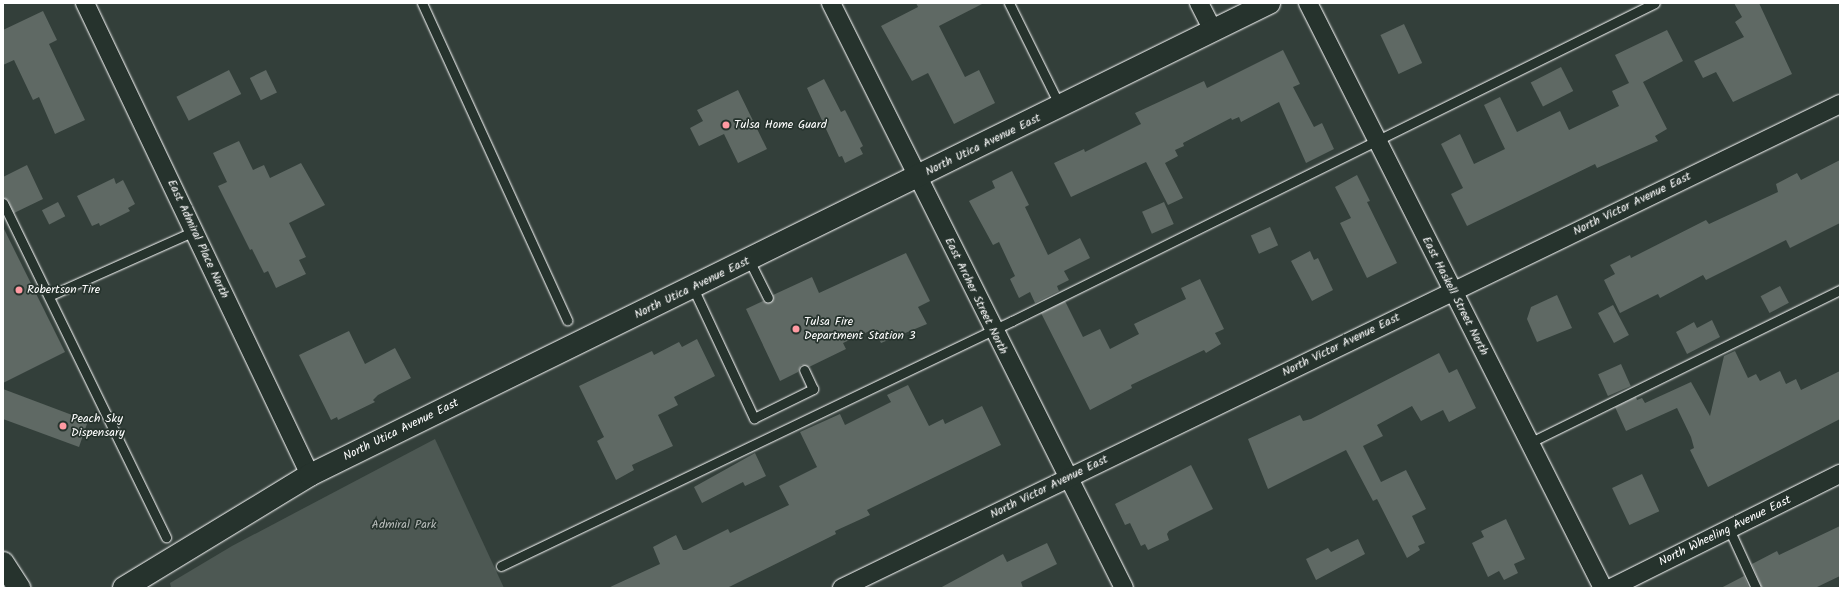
<!DOCTYPE html>
<html>
<head>
<meta charset="utf-8">
<style>
	body { margin:0 }
	#map { position:relative; width:1843px; height:591px; overflow:hidden; background:#333f3a; font-family:Kalam,sans-serif }
	div>[style] { position:absolute }
	[style*='--x'] { left:calc(var(--x)*1px); top:calc(var(--y)*1px); width:calc(var(--w)*1px); rotate:calc(var(--a)*1deg) }
	.green>* { inset:0; background:#4d5853 }
	.building>* { inset:0; background:#5f6964; transform-origin:0 0 }
	.roads { filter:drop-shadow(0 0 1px #fff) drop-shadow(0 0 1px #fff) }
	.lane>* { height:9px; margin:-4.5px; padding:0 4.5px; transform-origin:4.5px; border-radius:4.5px; background:#26332d }
	.street>* { height:18px; margin:-9px; padding:0 9px; transform-origin:9px; border-radius:9px; background:#26332d }
	.secondary>* { height:22px; margin:-11px; padding:0 11px; transform-origin:11px; border-radius:11px; background:#26332d }
	.dots>* { width:11px; height:11px; translate:-50% -50%; box-sizing:border-box; border:2px solid #26332d; border-radius:50% }
	span { translate:-50% -50%; white-space:nowrap; text-align:center; line-height:1.15; -webkit-text-stroke:3.5px #26332d; paint-order:stroke }
	.poi-label { font-size:12px; color:#fff }
	.left { translate:0 -50%; text-align:left }
	.street-label { font-size:12px; color:#fff }
	.park-label { font-size:12px; color:#b8bcba }
	.frame { position:absolute; inset:0; border:4px solid #fff; pointer-events:none }
</style>
</head>
<body>
<div id="map">
	<div class="green">
		<div style="clip-path:polygon(435px 439px,504px 588px,171px 588px,170px 583px,232px 546px)"></div>
	</div>
	<div class="building">
		<div style="clip-path:polygon(916px 3px,984px 3px,939px 26px,965px 77px,979px 70px,995px 103px,954px 124px,928px 73px,912px 81px,881px 26px,918px 7px)"></div>
		<div style="clip-path:polygon(1734px 3px,1759px 3px,1792px 74px,1733px 102px,1716px 72px,1703px 78px,1694px 61px,1744px 37px,1735px 22px,1742px 17px)"></div>
		<div style="clip-path:polygon(43px 11px,57px 40px,49px 44px,85px 120px,55px 134px,39px 97px,33px 100px,14px 60px,3px 65px,3px 30px)"></div>
		<div style="left:1404px;top:24px;width:43px;height:26px;rotate:65deg"></div>
		<div style="clip-path:polygon(1667px 30px,1683px 61px,1643px 82px,1667px 129px,1655px 136px,1658px 141px,1597px 168px,1595px 164px,1467px 226px,1451px 194px,1463px 188px,1441px 144px,1460px 134px,1474px 164px,1505px 149px,1484px 105px,1500px 97px,1517px 132px,1560px 111px,1569px 130px,1619px 106px,1612px 91px,1629px 83px,1615px 55px)"></div>
		<div style="clip-path:polygon(1283px 50px,1300px 84px,1293px 87px,1314px 127px,1322px 123px,1334px 149px,1306px 163px,1279px 102px,1241px 122px,1239px 117px,1232px 120px,1231px 118px,1183px 143px,1184px 146px,1175px 150px,1178px 156px,1165px 163px,1183px 198px,1168px 205px,1146px 162px,1071px 197px,1054px 163px,1084px 149px,1085px 152px,1141px 124px,1135px 113px,1161px 101px,1204px 81px,1207px 88px)"></div>
		<div style="left:1561px;top:67px;width:27px;height:34px;rotate:63deg"></div>
		<div style="left:229px;top:70px;width:27px;height:59px;rotate:63deg"></div>
		<div style="left:266px;top:70px;width:25px;height:18px;rotate:64deg"></div>
		<div style="clip-path:polygon(824px 79px,841px 112px,845px 110px,863px 146px,860px 148px,863px 154px,845px 163px,842px 156px,839px 157px,807px 88px)"></div>
		<div style="clip-path:polygon(738px 90px,767px 149px,738px 163px,724px 134px,699px 146px,690px 128px,703px 121px,697px 110px)"></div>
		<div style="clip-path:polygon(239px 141px,253px 170px,264px 165px,270px 178px,301px 163px,325px 205px,289px 223px,306px 257px,299px 260px,306px 274px,276px 288px,268px 271px,264px 273px,252px 249px,250px 250px,218px 186px,227px 182px,213px 153px)"></div>
		<div style="clip-path:polygon(1840px 160px,1840px 223px,1790px 248px,1786px 240px,1706px 280px,1703px 275px,1660px 298px,1658px 294px,1620px 313px,1604px 280px,1615px 274px,1610px 265px,1630px 255px,1631px 258px,1706px 220px,1709px 224px,1778px 192px,1776px 184px,1797px 173px,1801px 180px)"></div>
		<div style="clip-path:polygon(27px 165px,43px 199px,14px 213px,8px 200px,3px 197px,3px 177px)"></div>
		<div style="clip-path:polygon(1012px 171px,1029px 205px,1025px 207px,1048px 255px,1080px 238px,1090px 258px,1064px 271px,1069px 280px,1057px 286px,1059px 291px,1035px 303px,1030px 292px,1019px 298px,1010px 279px,1015px 276px,999px 242px,993px 245px,969px 201px,995px 188px,992px 181px)"></div>
		<div style="clip-path:polygon(1357px 175px,1370px 201px,1367px 202px,1397px 263px,1367px 278px,1340px 223px,1351px 218px,1335px 187px)"></div>
		<div style="clip-path:polygon(114px 178px,116px 184px,123px 180px,135px 204px,128px 208px,130px 211px,100px 226px,99px 223px,92px 226px,77px 196px)"></div>
		<div style="left:58px;top:202px;width:16px;height:18px;rotate:63deg"></div>
		<div style="left:1164px;top:202px;width:24px;height:24px;rotate:66deg"></div>
		<div style="clip-path:polygon(3px 227px,65px 352px,3px 383px)"></div>
		<div style="left:1270px;top:227px;width:20px;height:21px;rotate:66deg"></div>
		<div style="clip-path:polygon(1310px 251px,1314px 260px,1318px 258px,1333px 290px,1312px 301px,1291px 261px)"></div>
		<div style="clip-path:polygon(906px 253px,930px 301px,918px 307px,927px 324px,881px 343px,874px 329px,843px 343px,846px 349px,809px 367px,801px 365px,798px 372px,780px 381px,746px 309px,763px 301px,770px 303px,773px 295px,812px 277px,819px 293px)"></div>
		<div style="clip-path:polygon(1200px 279px,1224px 329px,1215px 333px,1221px 344px,1206px 353px,1204px 350px,1131px 385px,1132px 388px,1090px 410px,1041px 313px,1065px 301px,1083px 337px,1100px 329px,1110px 349px,1139px 334px,1134px 324px,1186px 299px,1181px 288px)"></div>
		<div style="left:1780px;top:286px;width:19px;height:22px;rotate:62deg"></div>
		<div style="clip-path:polygon(1557px 295px,1572px 328px,1537px 342px,1527px 319px,1531px 307px)"></div>
		<div style="left:1613px;top:305px;width:34px;height:17px;rotate:62deg"></div>
		<div style="clip-path:polygon(1712px 320px,1720px 337px,1687px 354px,1676px 332px,1694px 322px,1697px 328px)"></div>
		<div style="clip-path:polygon(349px 331px,365px 364px,395px 348px,411px 378px,378px 395px,373px 400px,375px 402px,338px 420px,337px 417px,331px 420px,299px 355px)"></div>
		<div style="clip-path:polygon(697px 339px,715px 376px,674px 397px,678px 405px,658px 415px,673px 446px,632px 465px,634px 470px,616px 480px,597px 441px,604px 437px,579px 386px,652px 351px,654px 355px,679px 342px,682px 347px)"></div>
		<div style="clip-path:polygon(1735px 351px,1748px 378px,1756px 374px,1760px 381px,1780px 371px,1786px 384px,1796px 379px,1801px 390px,1840px 371px,1840px 419px,1708px 487px,1690px 450px,1694px 448px,1691px 437px,1677px 408px,1626px 431px,1615px 407px,1636px 397px,1637px 400px,1642px 398px,1645px 403px,1691px 382px,1710px 416px,1724px 356px)"></div>
		<div style="clip-path:polygon(1439px 353px,1449px 373px,1457px 369px,1476px 408px,1449px 422px,1443px 410px,1421px 421px,1412px 406px,1377px 425px,1383px 436px,1363px 446px,1381px 482px,1406px 470px,1426px 509px,1412px 516px,1425px 543px,1418px 546px,1420px 550px,1407px 558px,1377px 499px,1373px 501px,1346px 450px,1268px 489px,1248px 439px,1300px 415px,1303px 421px,1311px 419px)"></div>
		<div style="left:1621px;top:364px;width:24px;height:25px;rotate:66deg"></div>
		<div style="clip-path:polygon(908px 385px,929px 426px,943px 419px,945px 424px,982px 406px,1001px 445px,871px 508px,867px 510px,870px 515px,835px 531px,836px 534px,727px 588px,608px 588px,660px 564px,653px 547px,676px 535px,683px 550px,686px 550px,728px 529px,730px 533px,789px 505px,779px 486px,817px 467px,800px 432px,840px 414px,845px 425px,891px 402px,887px 395px)"></div>
		<div style="clip-path:polygon(3px 389px,88px 421px,79px 447px,3px 419px)"></div>
		<div style="clip-path:polygon(755px 453px,766px 476px,745px 486px,743px 482px,702px 503px,694px 487px)"></div>
		<div style="clip-path:polygon(1191px 465px,1213px 509px,1169px 531px,1167px 534px,1169px 540px,1148px 550px,1145px 544px,1141px 546px,1130px 523px,1125px 525px,1115px 504px)"></div>
		<div style="left:1642px;top:474px;width:41px;height:33px;rotate:65deg"></div>
		<div style="clip-path:polygon(1506px 519px,1525px 559px,1514px 564px,1518px 573px,1504px 580px,1499px 571px,1488px 577px,1472px 543px,1484px 537px,1481px 531px)"></div>
		<div style="clip-path:polygon(1840px 526px,1840px 576px,1815px 588px,1762px 588px,1752px 564px,1777px 551px,1779px 555px)"></div>
		<div style="clip-path:polygon(1358px 539px,1365px 554px,1316px 580px,1306px 559px,1328px 548px,1331px 552px)"></div>
		<div style="clip-path:polygon(1047px 543px,1057px 564px,1021px 582px,1023px 588px,940px 588px,1003px 554px,1007px 562px)"></div>
		<div style="clip-path:polygon(1744px 576px,1749px 588px,1721px 588px)"></div>
	</div>
	<div class="roads">
		<div class="lane">
			<div style="--x:422;--y:3;--w:349;--a:65.4"></div>
			<div style="--x:1009;--y:3;--w:115;--a:63.7"></div>
			<div style="--x:3;--y:203;--w:372;--a:64"></div>
			<div style="--x:749;--y:260;--w:42;--a:63.4"></div>
			<div style="--x:693;--y:288;--w:144;--a:64.9"></div>
			<div style="--x:754;--y:418;--w:66;--a:-26.2"></div>
			<div style="--x:813;--y:389;--w:21;--a:-115"></div>
			<div style="--x:49;--y:296;--w:159;--a:-24.1"></div>
			<div style="--x:1529;--y:443;--w:347;--a:-26.2"></div>
			<div style="--x:1729;--y:529;--w:65;--a:65.4"></div>
			<div style="--x:501;--y:566;--w:567;--a:-25.62"></div>
			<div style="--x:1012;--y:321;--w:717;--a:-26.32"></div>
		</div>
		<div class="street">
			<div style="--x:85;--y:3;--w:523;--a:64.51"></div>
			<div style="--x:831;--y:3;--w:654;--a:63.4"></div>
			<div style="--x:1199;--y:3;--w:31;--a:63"></div>
			<div style="--x:1308;--y:3;--w:655;--a:63.24"></div>
			<div style="--x:842;--y:588;--w:1109;--a:-25.87"></div>
			<div style="--x:1611;--y:588;--w:256;--a:-26.5"></div>
		</div>
		<div class="secondary">
			<div style="--x:3;--y:563;--w:30;--a:57"></div>
			<div style="--x:124;--y:588;--w:218;--a:-31.3"></div>
			<div style="--x:310;--y:475;--w:1069;--a:-26.21"></div>
		</div>
	</div>
	<div class="dots">
		<div style="left:726px;top:125px;background:#ff9aa2"></div>
		<div style="left:19px;top:290px;background:#ff9aa2"></div>
		<div style="left:796px;top:329px;background:#ff9aa2"></div>
		<div style="left:63px;top:426px;background:#ff9aa2"></div>
	</div>
	<div class="poi-label">
		<span class="left" style="left:734px;top:125px">Tulsa Home Guard</span>
		<span class="left" style="left:27px;top:290px">Robertson Tire</span>
		<span class="left" style="left:804px;top:329px">Tulsa Fire<br>Department Station 3</span>
		<span class="left" style="left:71px;top:426px">Peach Sky<br>Dispensary</span>
	</div>
	<div class="street-label">
		<span style="left:983px;top:145px;rotate:-26deg">North Utica Avenue East</span>
		<span style="left:1632px;top:204px;rotate:-26deg">North Victor Avenue East</span>
		<span style="left:198px;top:239px;rotate:65deg">East Admiral Place North</span>
		<span style="left:692px;top:288px;rotate:-26deg">North Utica Avenue East</span>
		<span style="left:976px;top:296px;rotate:64deg">East Archer Street North</span>
		<span style="left:1455px;top:296px;rotate:63deg">East Haskell Street North</span>
		<span style="left:1341px;top:345px;rotate:-26deg">North Victor Avenue East</span>
		<span style="left:401px;top:430px;rotate:-26deg">North Utica Avenue East</span>
		<span style="left:1049px;top:487px;rotate:-26deg">North Victor Avenue East</span>
		<span style="left:1725px;top:531px;rotate:-26deg">North Wheeling Avenue East</span>
	</div>
	<div class="park-label">
		<span style="left:404px;top:525px">Admiral Park</span>
	</div>
	<div class="frame"></div>
</div>
</body>
</html>
